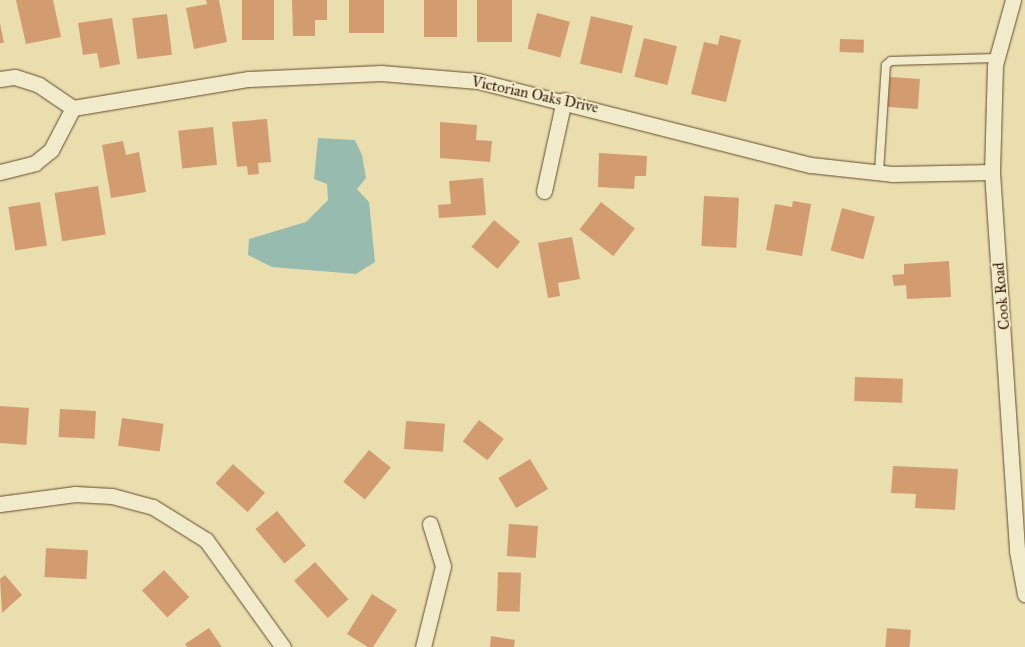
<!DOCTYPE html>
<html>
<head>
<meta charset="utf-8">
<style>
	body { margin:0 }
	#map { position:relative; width:1025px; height:647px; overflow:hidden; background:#eadeaf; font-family:"IM FELL Great Primer",serif }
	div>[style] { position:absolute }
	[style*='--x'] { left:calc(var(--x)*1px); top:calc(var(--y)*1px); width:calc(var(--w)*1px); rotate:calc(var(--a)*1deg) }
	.water>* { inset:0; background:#98bbb0 }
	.building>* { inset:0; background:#d39b70; transform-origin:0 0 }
	.roads { filter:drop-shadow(0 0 1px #624c2c) drop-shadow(0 0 1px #624c2c) }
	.lane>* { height:8px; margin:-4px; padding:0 4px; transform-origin:4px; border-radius:4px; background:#f1eacb }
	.street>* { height:15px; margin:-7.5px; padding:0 7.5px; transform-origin:7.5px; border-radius:7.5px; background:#f1eacb }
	span { translate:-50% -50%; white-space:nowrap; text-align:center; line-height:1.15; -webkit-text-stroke:4px #f1eacb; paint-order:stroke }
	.street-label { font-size:15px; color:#341b00 }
</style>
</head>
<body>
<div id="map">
	<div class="water">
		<div style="clip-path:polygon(318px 138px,355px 140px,362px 155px,366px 178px,357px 189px,369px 202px,375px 262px,356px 274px,272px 267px,248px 255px,249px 239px,306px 222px,328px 200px,327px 184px,314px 179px)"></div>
	</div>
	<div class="building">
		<div style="clip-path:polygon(16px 0,53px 0,61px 37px,26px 44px)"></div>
		<div style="clip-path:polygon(206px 0,219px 0,227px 42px,194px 49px,186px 8px,207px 4px)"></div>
		<div style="left:242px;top:0;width:32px;height:40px"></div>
		<div style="clip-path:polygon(292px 0,327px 0,327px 20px,315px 20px,315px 36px,293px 36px)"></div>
		<div style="left:349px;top:0;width:35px;height:33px"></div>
		<div style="left:424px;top:0;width:33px;height:37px"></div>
		<div style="left:477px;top:0;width:35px;height:42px"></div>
		<div style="left:537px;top:13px;width:34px;height:37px;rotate:15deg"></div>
		<div style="left:167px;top:14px;width:41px;height:35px;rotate:83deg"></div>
		<div style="left:591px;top:16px;width:43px;height:49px;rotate:13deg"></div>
		<div style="clip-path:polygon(112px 18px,120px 64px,100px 68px,97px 53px,83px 55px,78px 23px)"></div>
		<div style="clip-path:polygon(0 23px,4px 43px,0 43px)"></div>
		<div style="clip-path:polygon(720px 35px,741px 40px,726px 102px,691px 94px,704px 42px,718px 45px)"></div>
		<div style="left:644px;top:38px;width:34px;height:40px;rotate:14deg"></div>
		<div style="left:840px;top:39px;width:24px;height:13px;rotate:2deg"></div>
		<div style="left:890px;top:77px;width:30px;height:30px;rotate:4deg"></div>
		<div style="clip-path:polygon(267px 119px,271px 162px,258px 163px,259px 174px,248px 175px,247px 166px,237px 167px,232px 122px)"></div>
		<div style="clip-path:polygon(440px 122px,477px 125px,476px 140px,492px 141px,490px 162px,440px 158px)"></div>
		<div style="left:213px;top:127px;width:38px;height:35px;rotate:84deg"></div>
		<div style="clip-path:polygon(123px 141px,126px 155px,139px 152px,146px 192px,111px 198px,102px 145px)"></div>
		<div style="clip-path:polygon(599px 153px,647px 156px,646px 176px,635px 176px,634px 189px,598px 187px)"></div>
		<div style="clip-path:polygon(483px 178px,486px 215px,439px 218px,438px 205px,451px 204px,449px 181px)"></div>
		<div style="left:98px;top:186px;width:49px;height:44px;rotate:81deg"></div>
		<div style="left:704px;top:196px;width:35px;height:50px;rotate:3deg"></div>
		<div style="clip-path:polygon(793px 201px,811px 204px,802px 256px,766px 250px,775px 204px,792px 207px)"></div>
		<div style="left:40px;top:202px;width:44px;height:32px;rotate:81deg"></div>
		<div style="left:601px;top:202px;width:43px;height:35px;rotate:38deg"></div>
		<div style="left:842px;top:208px;width:34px;height:44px;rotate:15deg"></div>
		<div style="left:494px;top:220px;width:34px;height:35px;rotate:40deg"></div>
		<div style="clip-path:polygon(572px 237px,580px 279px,558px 283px,560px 296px,548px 298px,538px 243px)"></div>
		<div style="clip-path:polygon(949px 261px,951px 297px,907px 299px,906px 285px,894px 286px,892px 275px,904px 274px,904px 264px)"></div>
		<div style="left:855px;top:377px;width:48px;height:24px;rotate:2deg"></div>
		<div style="left:0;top:406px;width:29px;height:37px;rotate:4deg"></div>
		<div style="left:60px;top:409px;width:36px;height:28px;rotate:3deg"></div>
		<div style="left:122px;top:418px;width:42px;height:28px;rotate:8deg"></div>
		<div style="left:479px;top:420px;width:31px;height:27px;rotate:37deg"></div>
		<div style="left:406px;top:421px;width:39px;height:28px;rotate:4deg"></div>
		<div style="left:369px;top:450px;width:28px;height:41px;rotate:39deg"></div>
		<div style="left:530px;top:459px;width:35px;height:37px;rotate:59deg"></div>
		<div style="left:233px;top:464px;width:43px;height:26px;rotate:42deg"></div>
		<div style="clip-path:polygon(893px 466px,958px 469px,955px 510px,915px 508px,916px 494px,891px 493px)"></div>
		<div style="left:277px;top:511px;width:45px;height:28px;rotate:50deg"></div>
		<div style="left:509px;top:524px;width:29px;height:32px;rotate:4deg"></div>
		<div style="left:46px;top:548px;width:42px;height:29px;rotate:3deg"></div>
		<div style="left:315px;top:562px;width:50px;height:28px;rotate:48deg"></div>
		<div style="left:164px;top:570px;width:37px;height:30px;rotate:47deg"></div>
		<div style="left:498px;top:572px;width:23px;height:39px;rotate:2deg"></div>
		<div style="clip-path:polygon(5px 575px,22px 595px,2px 613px,0 579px)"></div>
		<div style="clip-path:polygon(372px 594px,397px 610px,373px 647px,368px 647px,347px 634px)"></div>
		<div style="clip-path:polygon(209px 628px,222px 647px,187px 647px,185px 644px)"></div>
		<div style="left:887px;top:628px;width:24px;height:19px;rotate:5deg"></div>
		<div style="clip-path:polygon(491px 636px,515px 640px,514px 647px,490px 647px)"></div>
	</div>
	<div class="roads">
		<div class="lane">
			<div style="--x:879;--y:172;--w:107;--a:-86.3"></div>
			<div style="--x:886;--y:65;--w:6;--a:-39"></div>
			<div style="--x:891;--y:61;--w:105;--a:-1.6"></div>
		</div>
		<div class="street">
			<div style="--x:1013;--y:0;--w:67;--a:105.5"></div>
			<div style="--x:995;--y:65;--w:107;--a:91.6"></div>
			<div style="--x:992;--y:172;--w:380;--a:86.2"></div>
			<div style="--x:1017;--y:551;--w:44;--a:79.5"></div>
			<div style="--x:0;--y:79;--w:15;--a:-8"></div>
			<div style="--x:15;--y:77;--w:25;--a:18"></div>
			<div style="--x:39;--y:85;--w:41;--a:34.1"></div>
			<div style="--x:73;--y:108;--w:178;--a:-9.4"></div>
			<div style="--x:249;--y:79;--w:132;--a:-2.6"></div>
			<div style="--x:381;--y:73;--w:97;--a:4.7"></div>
			<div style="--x:478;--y:81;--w:343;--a:14.2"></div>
			<div style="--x:811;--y:165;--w:81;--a:6.3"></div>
			<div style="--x:892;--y:174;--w:100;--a:-1.1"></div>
			<div style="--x:0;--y:172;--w:36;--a:-14"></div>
			<div style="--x:35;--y:163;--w:21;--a:-39"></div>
			<div style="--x:51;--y:150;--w:47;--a:-62.4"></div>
			<div style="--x:544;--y:191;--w:93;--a:-77.6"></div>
			<div style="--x:0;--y:504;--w:76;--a:-7.6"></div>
			<div style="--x:75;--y:494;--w:37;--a:3"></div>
			<div style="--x:112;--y:496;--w:42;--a:15"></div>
			<div style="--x:153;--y:507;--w:62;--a:31.9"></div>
			<div style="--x:206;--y:540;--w:132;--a:54.3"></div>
			<div style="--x:423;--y:647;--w:83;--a:-76.1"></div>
			<div style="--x:443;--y:566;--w:44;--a:-107.2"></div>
		</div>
	</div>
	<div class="street-label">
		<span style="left:535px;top:95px;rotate:12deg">Victorian Oaks Drive</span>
		<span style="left:1002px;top:296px;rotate:-95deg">Cook Road</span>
	</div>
</div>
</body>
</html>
